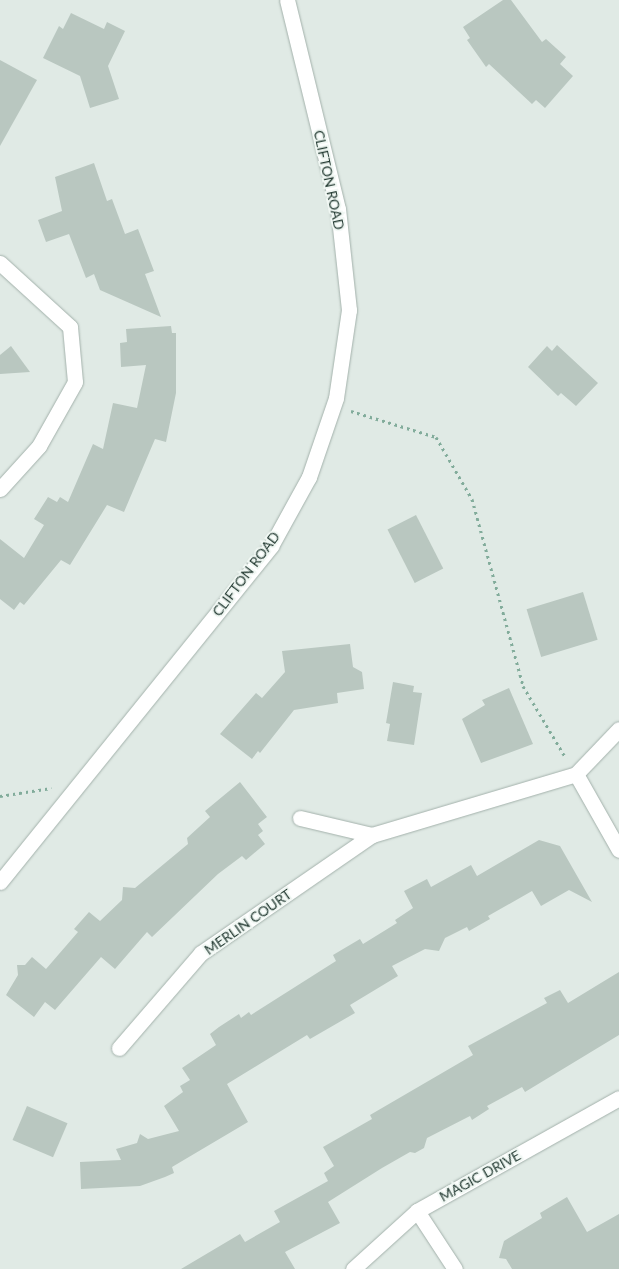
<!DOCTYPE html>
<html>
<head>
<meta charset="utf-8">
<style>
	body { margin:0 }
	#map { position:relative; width:619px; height:1269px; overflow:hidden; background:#e0eae5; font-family:Lato,sans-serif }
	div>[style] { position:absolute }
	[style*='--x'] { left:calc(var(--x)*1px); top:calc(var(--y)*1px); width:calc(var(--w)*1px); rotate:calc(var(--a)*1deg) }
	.building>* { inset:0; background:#b9c7c0; transform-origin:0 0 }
	.path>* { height:3px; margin-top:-1.5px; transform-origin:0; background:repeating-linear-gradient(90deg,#82ac9b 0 2.5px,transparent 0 6.5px) }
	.roads { filter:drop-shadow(0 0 1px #a3b1ab) drop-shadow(0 0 1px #a3b1ab) }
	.street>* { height:15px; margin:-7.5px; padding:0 7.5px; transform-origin:7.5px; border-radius:7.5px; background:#fff }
	.secondary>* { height:15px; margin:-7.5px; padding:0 7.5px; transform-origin:7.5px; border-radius:7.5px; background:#fff }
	span { translate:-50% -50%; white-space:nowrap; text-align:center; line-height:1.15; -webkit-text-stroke:4px #f0f7f3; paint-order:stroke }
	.street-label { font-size:14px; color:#223931 }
</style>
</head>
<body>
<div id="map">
	<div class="building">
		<div style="clip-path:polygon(503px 0,511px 0,542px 42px,546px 39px,566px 57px,560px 64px,573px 76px,545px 108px,536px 100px,532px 104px,489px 64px,486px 67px,467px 40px,470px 38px,463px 27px)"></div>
		<div style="clip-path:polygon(71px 13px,104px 29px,107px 22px,125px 31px,108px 66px,119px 99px,90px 108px,80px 76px,43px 58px,59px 26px,63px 29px)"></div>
		<div style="clip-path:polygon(0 60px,37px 80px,0 146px)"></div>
		<div style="clip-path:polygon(94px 163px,107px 201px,112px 199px,125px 234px,138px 229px,154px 271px,145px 274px,161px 317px,100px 290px,94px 274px,86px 278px,69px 234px,46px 242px,38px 220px,62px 211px,55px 177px)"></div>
		<div style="clip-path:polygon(171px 326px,172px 333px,176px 333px,176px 393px,166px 442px,155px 439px,124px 512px,107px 505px,70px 565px,61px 560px,24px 605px,20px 602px,14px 610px,0 599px,0 539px,24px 558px,44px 525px,34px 519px,48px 497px,57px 502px,60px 497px,68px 502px,93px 444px,103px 449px,113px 403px,137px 408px,146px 365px,121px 367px,120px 343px,127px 342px,126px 329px)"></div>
		<div style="clip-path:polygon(557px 345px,598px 383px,576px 406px,561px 393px,558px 396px,528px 367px,547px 346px,552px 351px)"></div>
		<div style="clip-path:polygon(11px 346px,30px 372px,0 374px,0 355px)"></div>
		<div style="left:416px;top:515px;width:60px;height:32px;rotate:63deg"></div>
		<div style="left:583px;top:592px;width:50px;height:59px;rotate:73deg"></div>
		<div style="clip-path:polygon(350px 644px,353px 667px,362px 672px,364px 689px,337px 693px,338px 703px,294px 710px,260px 753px,258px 751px,252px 759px,220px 734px,256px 693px,262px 698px,285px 672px,282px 651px)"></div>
		<div style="clip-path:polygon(393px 682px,414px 686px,413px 692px,422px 693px,414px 745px,387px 741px,390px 724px,386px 723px)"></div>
		<div style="clip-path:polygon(509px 688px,533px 744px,481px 763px,462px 719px,485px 705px,482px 700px)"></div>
		<div style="clip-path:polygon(240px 782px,267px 817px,258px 824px,263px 831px,258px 835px,265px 844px,246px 860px,242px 856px,218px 874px,152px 937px,147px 932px,115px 969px,101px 957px,55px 1010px,45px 1002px,34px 1017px,6px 995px,18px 975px,17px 965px,25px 965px,32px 957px,46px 969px,78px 932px,74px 929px,89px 912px,100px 921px,122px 900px,123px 887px,135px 888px,188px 844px,187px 838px,210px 817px,205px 811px)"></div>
		<div style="clip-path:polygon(539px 840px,560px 846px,592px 902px,569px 890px,541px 906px,532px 891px,488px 916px,490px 919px,469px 931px,467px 927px,445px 938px,439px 951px,425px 949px,392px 966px,398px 976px,350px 1005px,355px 1013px,310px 1039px,307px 1035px,227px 1084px,248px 1122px,172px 1167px,174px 1173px,165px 1177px,140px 1186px,81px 1189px,80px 1162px,121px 1160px,116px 1149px,137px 1143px,140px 1134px,148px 1139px,179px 1131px,164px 1106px,183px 1092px,180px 1086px,190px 1080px,182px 1068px,216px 1045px,210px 1034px,219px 1027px,239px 1014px,241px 1018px,249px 1012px,251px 1015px,336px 961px,333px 955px,360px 939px,363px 944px,397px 923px,395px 920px,413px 908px,404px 891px,427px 879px,431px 887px,471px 865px,477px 876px)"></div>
		<div style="clip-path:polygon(619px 972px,619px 1035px,525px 1092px,522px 1087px,487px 1106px,489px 1109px,472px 1120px,470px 1116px,427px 1138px,424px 1148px,415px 1153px,410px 1152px,382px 1168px,328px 1202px,340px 1223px,285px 1252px,295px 1269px,181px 1269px,240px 1234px,245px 1242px,280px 1222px,274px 1211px,328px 1181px,324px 1173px,334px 1166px,323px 1147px,372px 1119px,370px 1115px,473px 1055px,468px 1046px,547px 1003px,544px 998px,560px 990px,568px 1003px)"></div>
		<div style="left:27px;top:1106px;width:44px;height:37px;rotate:23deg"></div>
		<div style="clip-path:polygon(567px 1197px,587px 1232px,619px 1214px,619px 1269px,512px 1269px,506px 1259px,499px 1258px,504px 1241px,542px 1218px,540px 1213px)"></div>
	</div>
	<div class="path">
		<div style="--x:351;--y:411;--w:89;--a:17"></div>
		<div style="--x:436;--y:437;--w:72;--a:59.9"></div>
		<div style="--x:472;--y:499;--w:194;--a:74.7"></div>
		<div style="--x:523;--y:686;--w:84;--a:59.2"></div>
		<div style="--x:0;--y:796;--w:52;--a:-8.9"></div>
	</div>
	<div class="roads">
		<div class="street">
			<div style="--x:0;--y:263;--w:95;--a:42.4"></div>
			<div style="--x:70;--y:327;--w:55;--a:84.8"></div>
			<div style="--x:75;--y:382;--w:73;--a:119.4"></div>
			<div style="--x:39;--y:446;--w:58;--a:132.2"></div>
			<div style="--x:576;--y:774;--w:62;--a:-46.3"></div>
			<div style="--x:300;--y:818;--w:74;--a:13.3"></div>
			<div style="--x:119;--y:1048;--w:125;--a:-49.2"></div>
			<div style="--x:201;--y:953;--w:208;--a:-34.6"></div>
			<div style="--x:372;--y:835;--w:213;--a:-16.6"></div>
			<div style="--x:576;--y:774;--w:87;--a:60.5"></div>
			<div style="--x:417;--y:1211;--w:69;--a:56.8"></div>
			<div style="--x:353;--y:1269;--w:86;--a:-42.2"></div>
			<div style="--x:417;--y:1211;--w:231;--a:-29.2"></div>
		</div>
		<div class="secondary">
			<div style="--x:0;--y:882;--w:432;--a:-51.1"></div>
			<div style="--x:271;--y:546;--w:79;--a:-61.2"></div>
			<div style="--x:309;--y:477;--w:83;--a:-71.1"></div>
			<div style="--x:336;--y:398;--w:89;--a:-81.6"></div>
			<div style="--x:349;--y:310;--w:102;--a:-96.2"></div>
			<div style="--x:338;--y:209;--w:215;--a:-103.7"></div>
		</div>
	</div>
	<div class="street-label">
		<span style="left:329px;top:180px;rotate:78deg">CLIFTON ROAD</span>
		<span style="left:246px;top:574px;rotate:-53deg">CLIFTON ROAD</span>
		<span style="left:248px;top:922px;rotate:-35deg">MERLIN COURT</span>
		<span style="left:480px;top:1176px;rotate:-29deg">MAGIC DRIVE</span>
	</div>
</div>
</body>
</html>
